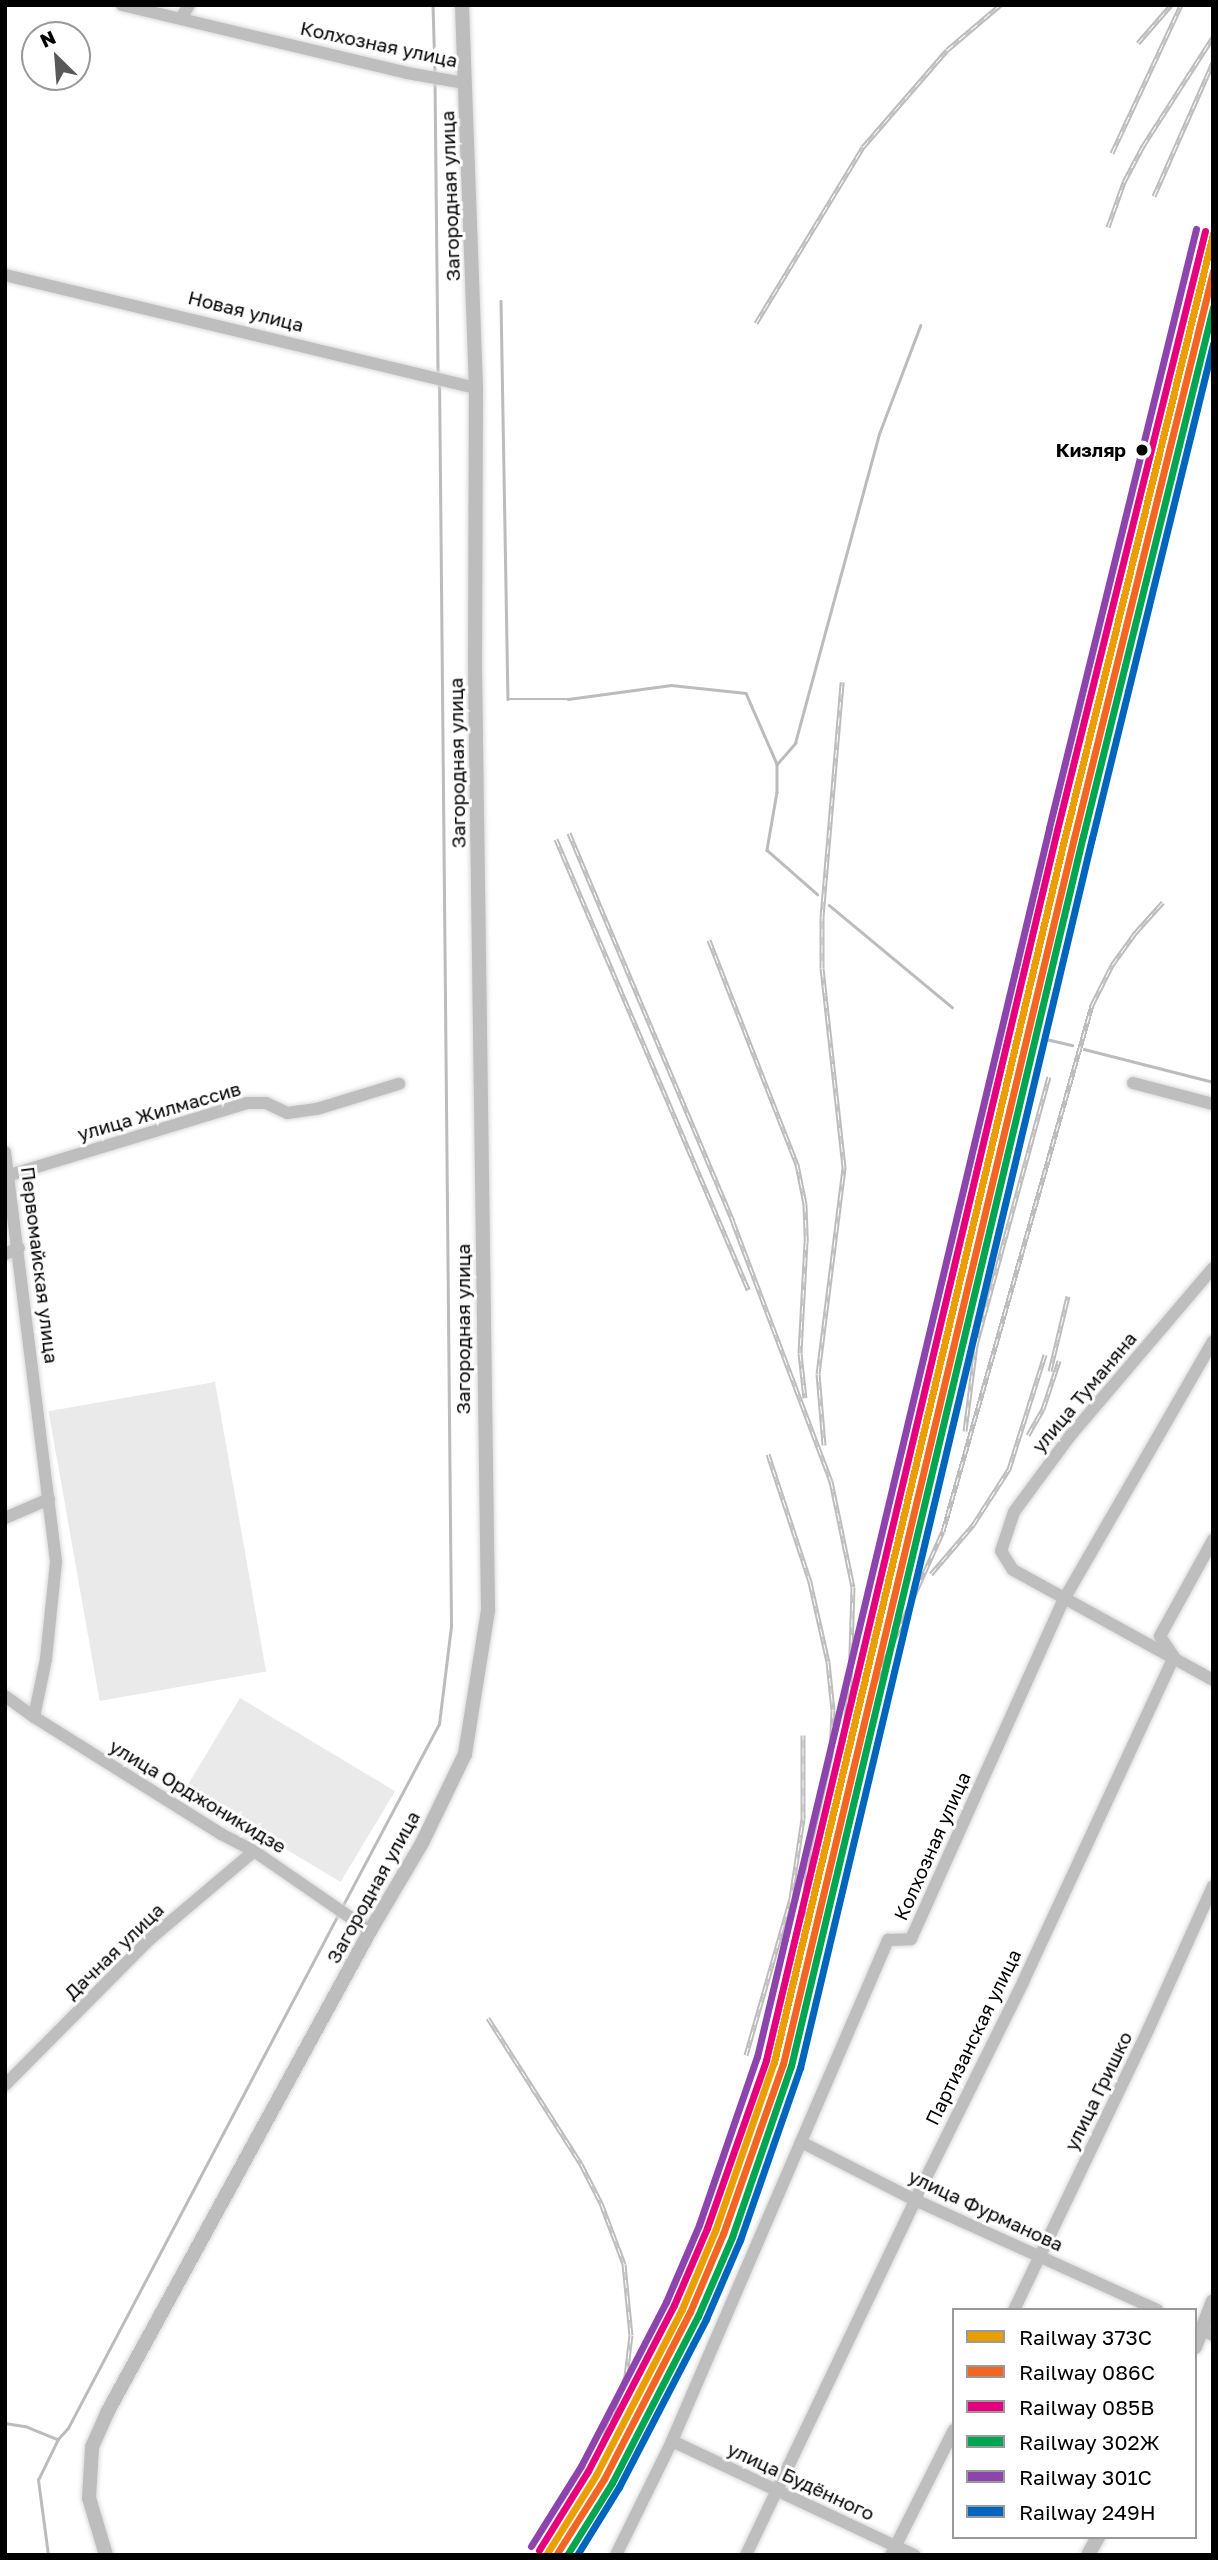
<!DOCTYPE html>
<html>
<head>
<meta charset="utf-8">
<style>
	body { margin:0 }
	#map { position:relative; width:1218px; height:2560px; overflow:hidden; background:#fff; font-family:"Golos Text",sans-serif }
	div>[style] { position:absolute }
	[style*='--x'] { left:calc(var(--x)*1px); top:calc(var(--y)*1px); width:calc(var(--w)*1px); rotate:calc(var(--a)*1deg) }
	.green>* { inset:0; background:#eaeaea; transform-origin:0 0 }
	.stream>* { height:2.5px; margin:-1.25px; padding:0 1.25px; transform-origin:1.25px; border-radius:1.25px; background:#bcbcbc }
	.roads { filter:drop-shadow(0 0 2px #dbdbdb) drop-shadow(0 0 2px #dbdbdb) }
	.minor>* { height:12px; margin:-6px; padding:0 6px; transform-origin:6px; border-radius:6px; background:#bebebe }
	.major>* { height:14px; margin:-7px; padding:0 7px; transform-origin:7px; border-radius:7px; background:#bdbdbd }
	.rail>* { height:5px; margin-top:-2.5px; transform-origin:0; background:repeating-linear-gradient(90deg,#fff 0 8px,#bdbdbd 0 16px); box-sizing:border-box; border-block:2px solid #bdbdbd }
	.rail-1>* { height:7px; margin:-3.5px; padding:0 3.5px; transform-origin:3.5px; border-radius:3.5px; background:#eb9e00 }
	.rail-2>* { height:7px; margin:-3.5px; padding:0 3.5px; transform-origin:3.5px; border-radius:3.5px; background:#f26522 }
	.rail-3>* { height:7px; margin:-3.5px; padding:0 3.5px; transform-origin:3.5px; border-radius:3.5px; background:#e5007d }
	.rail-4>* { height:7px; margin:-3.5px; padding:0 3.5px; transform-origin:3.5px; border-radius:3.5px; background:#00a651 }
	.rail-5>* { height:7px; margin:-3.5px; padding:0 3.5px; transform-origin:3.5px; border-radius:3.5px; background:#8e44ad }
	.rail-6>* { height:7px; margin:-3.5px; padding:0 3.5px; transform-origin:3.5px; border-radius:3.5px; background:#0065bd }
	.dots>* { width:19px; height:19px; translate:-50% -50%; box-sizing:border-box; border:4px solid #fff; border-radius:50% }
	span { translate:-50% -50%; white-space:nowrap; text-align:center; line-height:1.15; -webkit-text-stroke:6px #fff; paint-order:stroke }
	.street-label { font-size:19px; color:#000 }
	.stop-label { font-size:19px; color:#000; font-weight:700 }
	.right { translate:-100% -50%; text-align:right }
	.frame { position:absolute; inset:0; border:7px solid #000; pointer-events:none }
	.legend { position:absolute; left:952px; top:2308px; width:245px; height:231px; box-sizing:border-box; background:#fff; border:2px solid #999; margin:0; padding:9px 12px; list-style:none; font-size:21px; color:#000 }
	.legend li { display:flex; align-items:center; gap:14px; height:35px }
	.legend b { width:35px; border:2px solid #999 }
	.north { position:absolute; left:21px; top:21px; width:70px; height:70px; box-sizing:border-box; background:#fff; border:2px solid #999; border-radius:50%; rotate:335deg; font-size:19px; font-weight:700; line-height:28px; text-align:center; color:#000 }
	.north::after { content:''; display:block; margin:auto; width:24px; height:32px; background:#595959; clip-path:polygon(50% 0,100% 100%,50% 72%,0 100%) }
</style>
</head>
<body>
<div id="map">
	<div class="green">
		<div style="left:215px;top:1382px;width:294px;height:169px;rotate:80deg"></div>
		<div style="left:240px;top:1698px;width:181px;height:106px;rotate:31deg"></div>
	</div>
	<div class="stream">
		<div style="--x:433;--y:5;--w:69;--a:88.3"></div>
		<div style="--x:435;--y:81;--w:294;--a:89.4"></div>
		<div style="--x:501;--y:301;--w:398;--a:89"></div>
		<div style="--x:508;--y:699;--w:60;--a:0"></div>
		<div style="--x:568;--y:699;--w:104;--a:-7.7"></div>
		<div style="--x:671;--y:685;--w:75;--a:6.1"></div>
		<div style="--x:746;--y:693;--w:77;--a:66.4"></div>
		<div style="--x:777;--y:764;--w:28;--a:90"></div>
		<div style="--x:777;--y:792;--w:59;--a:99.8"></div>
		<div style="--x:767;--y:850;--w:67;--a:41.3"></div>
		<div style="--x:777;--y:764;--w:28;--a:-49"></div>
		<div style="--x:795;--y:743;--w:320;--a:-74.8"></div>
		<div style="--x:879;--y:434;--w:116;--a:-69.2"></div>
		<div style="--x:829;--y:905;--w:160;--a:39.7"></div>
		<div style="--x:1046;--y:1039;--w:27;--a:13"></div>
		<div style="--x:1084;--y:1049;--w:133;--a:14.3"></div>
		<div style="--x:342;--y:1907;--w:207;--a:-62.1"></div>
		<div style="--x:439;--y:1724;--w:99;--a:-83"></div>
		<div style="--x:451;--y:1626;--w:1244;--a:-90.55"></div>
		<div style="--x:5;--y:2423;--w:20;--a:9"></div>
		<div style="--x:25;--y:2426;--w:35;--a:22"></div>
		<div style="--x:48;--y:2555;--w:76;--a:-97.6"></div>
		<div style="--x:38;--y:2480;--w:46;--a:-64"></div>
		<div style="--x:58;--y:2439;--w:15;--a:-48"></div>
		<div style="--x:68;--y:2428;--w:582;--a:-62.25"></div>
	</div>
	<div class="roads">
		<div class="minor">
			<div style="--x:122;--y:5;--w:293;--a:13.4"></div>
			<div style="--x:407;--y:73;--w:59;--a:9.8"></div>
			<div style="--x:181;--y:18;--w:15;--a:-58"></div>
			<div style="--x:5;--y:275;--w:484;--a:13.5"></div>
			<div style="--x:1133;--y:1083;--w:83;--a:14.7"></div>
			<div style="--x:5;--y:1152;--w:413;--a:82.9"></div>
			<div style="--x:56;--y:1562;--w:98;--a:95.9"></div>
			<div style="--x:46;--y:1659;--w:59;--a:101.7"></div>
			<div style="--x:10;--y:1175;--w:248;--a:-16.9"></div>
			<div style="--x:247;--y:1103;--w:19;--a:0"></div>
			<div style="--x:266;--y:1103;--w:23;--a:25"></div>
			<div style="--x:287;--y:1113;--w:30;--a:-8"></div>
			<div style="--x:317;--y:1109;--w:86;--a:-17"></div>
			<div style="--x:5;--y:1254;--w:15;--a:-23"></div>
			<div style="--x:1213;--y:1268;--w:221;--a:130.4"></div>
			<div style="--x:1070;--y:1436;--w:94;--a:126.4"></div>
			<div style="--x:1014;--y:1512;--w:41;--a:108.4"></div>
			<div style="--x:1001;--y:1551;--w:22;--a:58"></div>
			<div style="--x:1013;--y:1570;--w:228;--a:28.8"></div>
			<div style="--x:5;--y:1518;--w:48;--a:-23.4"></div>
			<div style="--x:5;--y:1696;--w:36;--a:36"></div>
			<div style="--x:34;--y:1717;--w:221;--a:32"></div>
			<div style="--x:221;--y:1834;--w:37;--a:27"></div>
			<div style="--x:254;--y:1851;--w:141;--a:34.6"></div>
			<div style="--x:5;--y:2085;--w:206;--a:-45.2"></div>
			<div style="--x:150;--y:1939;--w:136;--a:-40.2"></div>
			<div style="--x:801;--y:2142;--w:128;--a:27"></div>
			<div style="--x:915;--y:2200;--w:266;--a:24.4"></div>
			<div style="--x:1014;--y:2310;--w:310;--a:-64.4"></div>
			<div style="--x:1148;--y:2030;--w:158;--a:-65.7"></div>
			<div style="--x:1195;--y:2327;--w:20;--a:24"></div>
			<div style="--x:672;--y:2441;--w:268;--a:25.2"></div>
			<div style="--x:616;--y:2555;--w:127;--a:-63.8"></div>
			<div style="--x:672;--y:2441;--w:546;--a:-66.68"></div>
			<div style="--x:888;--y:1940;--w:23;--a:-2"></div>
			<div style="--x:911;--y:1939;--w:371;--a:-65.8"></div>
			<div style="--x:1063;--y:1601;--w:300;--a:-60"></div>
			<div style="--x:746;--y:2555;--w:393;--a:-64.5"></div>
			<div style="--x:915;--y:2200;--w:243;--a:-63.6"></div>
			<div style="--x:1023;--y:1982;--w:358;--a:-65.1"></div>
			<div style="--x:1174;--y:1657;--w:25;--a:-124"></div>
			<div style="--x:1160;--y:1636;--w:110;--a:-61.1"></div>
			<div style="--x:891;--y:2555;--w:140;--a:-63.3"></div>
		</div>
		<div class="major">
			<div style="--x:1195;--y:2347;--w:49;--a:-68.6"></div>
			<div style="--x:106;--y:2555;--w:59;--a:-106.6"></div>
			<div style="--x:89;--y:2498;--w:51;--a:-86.6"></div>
			<div style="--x:92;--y:2447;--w:39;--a:-66"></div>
			<div style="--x:108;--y:2411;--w:547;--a:-61.37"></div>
			<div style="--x:370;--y:1931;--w:102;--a:-59.4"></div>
			<div style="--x:422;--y:1843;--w:99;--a:-64.2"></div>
			<div style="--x:465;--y:1754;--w:145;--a:-80.9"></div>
			<div style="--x:488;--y:1611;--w:945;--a:-90.79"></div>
			<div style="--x:475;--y:666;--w:278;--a:-89.8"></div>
			<div style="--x:476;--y:388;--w:383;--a:-92.1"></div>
			<div style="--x:1088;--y:2555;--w:21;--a:-61"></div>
		</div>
	</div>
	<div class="rail">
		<div style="--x:1138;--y:43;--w:50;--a:-49"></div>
		<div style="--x:1112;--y:153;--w:163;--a:-65"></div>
		<div style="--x:1154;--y:196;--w:146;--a:-66.2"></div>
		<div style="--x:1108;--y:227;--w:48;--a:-70.4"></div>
		<div style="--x:1124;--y:182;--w:41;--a:-62.2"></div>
		<div style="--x:1143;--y:146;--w:130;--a:-57.3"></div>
		<div style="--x:756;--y:323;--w:206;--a:-58.7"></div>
		<div style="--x:863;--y:147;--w:128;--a:-49.1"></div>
		<div style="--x:947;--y:50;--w:70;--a:-40.3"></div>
		<div style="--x:569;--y:833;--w:422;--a:67.1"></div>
		<div style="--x:733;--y:1222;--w:277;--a:69.3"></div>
		<div style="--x:831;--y:1481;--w:108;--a:78.3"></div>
		<div style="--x:853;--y:1587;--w:96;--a:91.8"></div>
		<div style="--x:850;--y:1683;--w:60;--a:96.7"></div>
		<div style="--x:556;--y:839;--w:490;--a:66.9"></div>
		<div style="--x:709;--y:940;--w:241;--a:68.6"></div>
		<div style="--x:797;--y:1164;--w:41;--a:78.7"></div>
		<div style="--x:805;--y:1204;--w:38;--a:88"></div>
		<div style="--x:806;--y:1242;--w:111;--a:93.1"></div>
		<div style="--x:800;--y:1353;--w:45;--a:83.7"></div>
		<div style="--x:1050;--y:1371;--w:77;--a:-76.5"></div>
		<div style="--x:965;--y:1431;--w:87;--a:-82.7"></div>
		<div style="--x:976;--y:1345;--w:278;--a:-74.8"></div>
		<div style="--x:1028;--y:1435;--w:30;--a:-60"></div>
		<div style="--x:1043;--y:1409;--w:51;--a:-71.6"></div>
		<div style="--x:824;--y:1445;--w:71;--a:-94.8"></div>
		<div style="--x:818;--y:1374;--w:209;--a:-82.8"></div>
		<div style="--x:844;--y:1167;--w:200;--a:-96.3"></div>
		<div style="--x:822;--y:968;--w:51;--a:-90"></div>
		<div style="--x:822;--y:917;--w:236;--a:-85.1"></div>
		<div style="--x:768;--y:1454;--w:135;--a:71.8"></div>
		<div style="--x:810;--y:1582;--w:82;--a:77.3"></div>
		<div style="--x:828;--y:1662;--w:48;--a:84.1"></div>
		<div style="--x:833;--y:1710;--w:45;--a:92.5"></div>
		<div style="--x:831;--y:1755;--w:98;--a:102.9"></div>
		<div style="--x:809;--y:1851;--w:66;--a:95.2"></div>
		<div style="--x:931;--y:1574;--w:65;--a:-49.4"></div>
		<div style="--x:973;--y:1525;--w:67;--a:-57.3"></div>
		<div style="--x:1009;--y:1469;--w:120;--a:-72.5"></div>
		<div style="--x:872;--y:1689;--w:173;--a:-65.8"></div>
		<div style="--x:943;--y:1531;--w:547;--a:-74.18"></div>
		<div style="--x:1092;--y:1005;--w:45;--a:-63.4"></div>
		<div style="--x:1112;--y:965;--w:41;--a:-54"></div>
		<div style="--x:1136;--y:932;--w:40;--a:-48"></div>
		<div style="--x:488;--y:2018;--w:173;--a:57.5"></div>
		<div style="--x:581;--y:2164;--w:44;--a:62.9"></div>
		<div style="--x:601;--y:2203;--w:65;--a:69.3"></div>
		<div style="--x:624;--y:2264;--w:71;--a:84.4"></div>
		<div style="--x:631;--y:2335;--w:41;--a:97"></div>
		<div style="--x:626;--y:2376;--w:81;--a:109.6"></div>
		<div style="--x:746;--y:2055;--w:163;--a:-74"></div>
		<div style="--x:791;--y:1898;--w:80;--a:-81.4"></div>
		<div style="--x:803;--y:1819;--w:84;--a:-90"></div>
	</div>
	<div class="rail-1">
		<div style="--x:546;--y:2555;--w:94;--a:-58"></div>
		<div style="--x:596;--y:2475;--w:187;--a:-62.6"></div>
		<div style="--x:682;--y:2309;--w:85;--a:-67.1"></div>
		<div style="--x:715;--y:2231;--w:179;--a:-70.8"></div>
		<div style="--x:774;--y:2062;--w:1264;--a:-76.65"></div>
		<div style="--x:1066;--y:832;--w:616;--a:-76.19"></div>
	</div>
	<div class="rail-2">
		<div style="--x:556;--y:2555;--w:90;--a:-57.7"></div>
		<div style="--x:604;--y:2479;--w:188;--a:-62.8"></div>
		<div style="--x:690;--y:2312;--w:85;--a:-67.1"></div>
		<div style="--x:723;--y:2234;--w:180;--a:-70.6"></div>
		<div style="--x:783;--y:2064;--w:1264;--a:-76.65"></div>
		<div style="--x:1075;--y:834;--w:580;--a:-76.23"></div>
	</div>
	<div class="rail-3">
		<div style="--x:539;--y:2550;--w:93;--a:-58.2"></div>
		<div style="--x:588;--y:2471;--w:187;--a:-62.6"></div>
		<div style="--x:674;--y:2305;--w:84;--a:-66.8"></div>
		<div style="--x:707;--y:2228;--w:178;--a:-70.6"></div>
		<div style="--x:766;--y:2060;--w:1264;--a:-76.69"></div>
		<div style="--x:1057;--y:830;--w:617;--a:-76.12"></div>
	</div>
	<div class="rail-4">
		<div style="--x:567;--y:2555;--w:85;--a:-58"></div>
		<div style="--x:612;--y:2483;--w:188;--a:-62.8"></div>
		<div style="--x:698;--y:2316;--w:86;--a:-66.7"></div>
		<div style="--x:732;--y:2237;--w:181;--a:-71"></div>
		<div style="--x:791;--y:2066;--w:1264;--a:-76.65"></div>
		<div style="--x:1083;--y:836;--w:545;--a:-76.19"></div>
	</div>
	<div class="rail-5">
		<div style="--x:531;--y:2546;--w:94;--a:-58"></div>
		<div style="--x:581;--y:2466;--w:185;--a:-62.6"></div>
		<div style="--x:666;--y:2302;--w:84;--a:-66.8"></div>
		<div style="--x:699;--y:2225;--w:178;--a:-71"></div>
		<div style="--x:757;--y:2057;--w:1263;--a:-76.63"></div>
		<div style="--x:1049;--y:828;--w:617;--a:-76.21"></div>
	</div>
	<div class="rail-6">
		<div style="--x:577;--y:2555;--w:80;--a:-58.3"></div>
		<div style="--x:619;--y:2487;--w:189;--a:-62.6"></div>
		<div style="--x:706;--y:2319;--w:86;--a:-66.7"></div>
		<div style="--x:740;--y:2240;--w:182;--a:-70.8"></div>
		<div style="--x:800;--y:2068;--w:1264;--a:-76.65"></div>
		<div style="--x:1092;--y:838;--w:509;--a:-76.24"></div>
	</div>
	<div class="dots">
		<div style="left:1142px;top:450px;background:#000"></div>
	</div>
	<div class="street-label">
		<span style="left:379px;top:44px;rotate:12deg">Колхозная улица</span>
		<span style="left:450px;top:196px;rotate:-92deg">Загородная улица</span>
		<span style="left:246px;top:311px;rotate:14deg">Новая улица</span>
		<span style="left:457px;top:763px;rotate:-91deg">Загородная улица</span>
		<span style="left:159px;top:1111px;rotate:-16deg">улица Жилмассив</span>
		<span style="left:40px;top:1265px;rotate:83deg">Первомайская улица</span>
		<span style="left:463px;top:1329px;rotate:-90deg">Загородная улица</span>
		<span style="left:1084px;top:1392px;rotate:-50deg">улица Туманяна</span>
		<span style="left:198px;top:1796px;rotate:31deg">улица Орджоникидзе</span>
		<span style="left:932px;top:1846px;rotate:-66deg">Колхозная улица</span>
		<span style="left:373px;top:1887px;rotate:-61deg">Загородная улица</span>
		<span style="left:114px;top:1951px;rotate:-44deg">Дачная улица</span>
		<span style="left:973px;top:2037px;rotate:-64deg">Партизанская улица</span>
		<span style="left:1098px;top:2091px;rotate:-64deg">улица Гришко</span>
		<span style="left:986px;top:2210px;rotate:25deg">улица Фурманова</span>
		<span style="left:801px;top:2481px;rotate:25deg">улица Будённого</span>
	</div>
	<div class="stop-label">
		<span class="right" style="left:1126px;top:450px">Кизляр</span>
	</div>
	<div class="frame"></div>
	<ul class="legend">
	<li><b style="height:9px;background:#eb9e00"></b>Railway 373C</li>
	<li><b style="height:9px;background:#f26522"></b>Railway 086С</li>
	<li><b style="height:9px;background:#e5007d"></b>Railway 085В</li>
	<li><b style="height:9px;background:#00a651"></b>Railway 302Ж</li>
	<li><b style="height:9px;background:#8e44ad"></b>Railway 301С</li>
	<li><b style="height:9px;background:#0065bd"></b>Railway 249Н</li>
	</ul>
	<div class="north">N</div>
</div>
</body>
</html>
